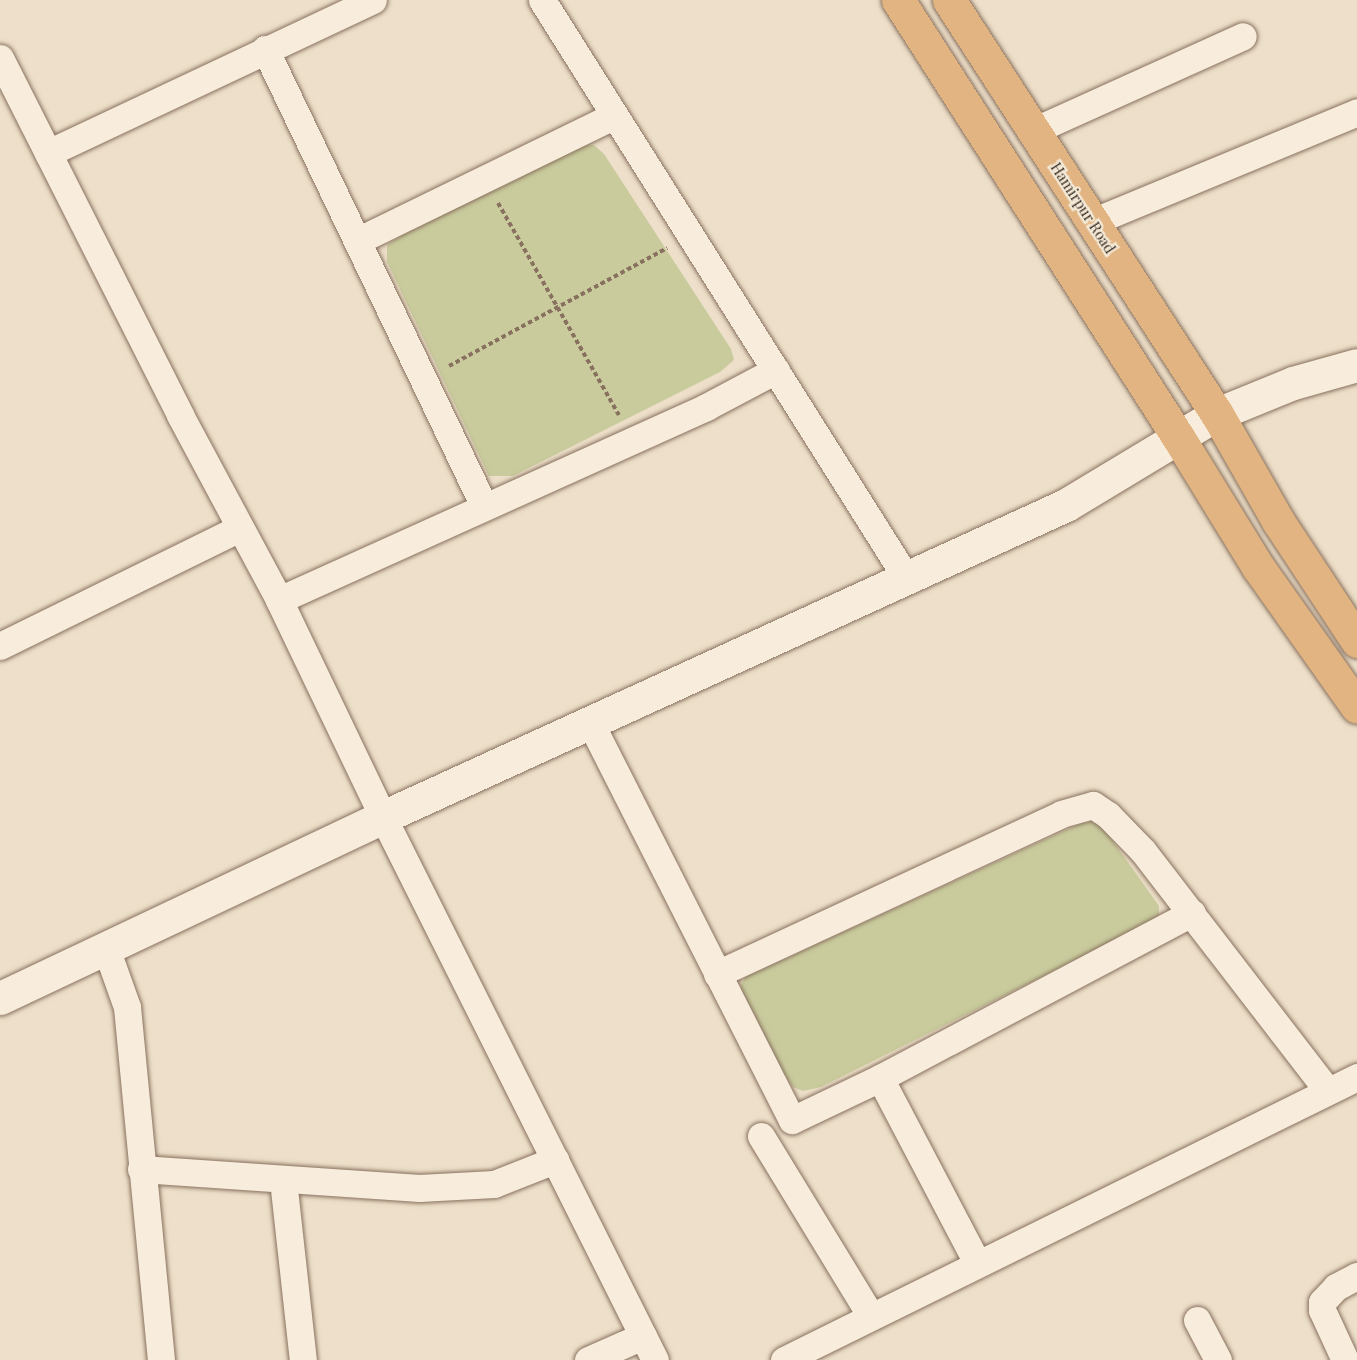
<!DOCTYPE html>
<html>
<head>
<meta charset="utf-8">
<style>
	body { margin:0 }
	#map { position:relative; width:1357px; height:1360px; overflow:hidden; background:#eddfc9; font-family:"Playfair Display",serif }
	div>[style] { position:absolute }
	[style*='--x'] { left:calc(var(--x)*1px); top:calc(var(--y)*1px); width:calc(var(--w)*1px); rotate:calc(var(--a)*1deg) }
	.green>* { inset:0; background:#c9cb9d }
	.path>* { height:4px; margin-top:-2px; transform-origin:0; background:repeating-linear-gradient(90deg,#88715e 0 4.5px,transparent 0 7.5px) }
	.roads { filter:drop-shadow(0 0 2px #88715e) drop-shadow(0 0 2px #88715e) }
	.minor>* { height:27px; margin:-13.5px; padding:0 13.5px; transform-origin:13.5px; border-radius:13.5px; background:#f8eddc }
	.tertiary>* { height:33px; margin:-16.5px; padding:0 16.5px; transform-origin:16.5px; border-radius:16.5px; background:#f8eddc }
	.trunk>* { height:33px; margin:-16.5px; padding:0 16.5px; transform-origin:16.5px; border-radius:16.5px; background:#e2b482 }
	span { translate:-50% -50%; white-space:nowrap; text-align:center; line-height:1.15; -webkit-text-stroke:4.5px #f4ead8; paint-order:stroke }
	.street-label { font-size:15px; color:#392b21 }
</style>
</head>
<body>
<div id="map">
	<div class="green">
		<div style="clip-path:polygon(575px 144px,594px 145px,604px 154px,731px 349px,734px 360px,720px 372px,513px 476px,489px 476px,387px 262px,387px 245px,412px 228px)"></div>
		<div style="clip-path:polygon(1093px 821px,1105px 830px,1159px 906px,1159px 916px,1151px 922px,821px 1087px,803px 1091px,793px 1087px,782px 1072px,740px 987px,745px 977px,1079px 824px)"></div>
	</div>
	<div class="path">
		<div style="--x:498;--y:203;--w:244;--a:60.3"></div>
		<div style="--x:449;--y:366;--w:248;--a:-28.4"></div>
	</div>
	<div class="roads">
		<div class="minor">
			<div style="--x:542;--y:0;--w:684;--a:57.77"></div>
			<div style="--x:265;--y:49;--w:507;--a:64.4"></div>
			<div style="--x:0;--y:58;--w:400;--a:63.2"></div>
			<div style="--x:180;--y:415;--w:210;--a:61.8"></div>
			<div style="--x:279;--y:600;--w:241;--a:64.4"></div>
			<div style="--x:383;--y:817;--w:607;--a:63.39"></div>
			<div style="--x:1033;--y:131;--w:230;--a:-24.3"></div>
			<div style="--x:48;--y:153;--w:359;--a:-25.2"></div>
			<div style="--x:1092;--y:222;--w:287;--a:-22.5"></div>
			<div style="--x:357;--y:241;--w:285;--a:-26"></div>
			<div style="--x:279;--y:600;--w:469;--a:-24.3"></div>
			<div style="--x:706;--y:407;--w:79;--a:-27.9"></div>
			<div style="--x:0;--y:646;--w:267;--a:-26.2"></div>
			<div style="--x:591;--y:724;--w:444;--a:63.1"></div>
			<div style="--x:792;--y:1120;--w:98;--a:-25.5"></div>
			<div style="--x:880;--y:1078;--w:353;--a:-27.9"></div>
			<div style="--x:106;--y:948;--w:63;--a:70.4"></div>
			<div style="--x:127;--y:1007;--w:355;--a:84.5"></div>
			<div style="--x:717;--y:974;--w:379;--a:-24.9"></div>
			<div style="--x:1061;--y:814;--w:33;--a:-16"></div>
			<div style="--x:1093;--y:805;--w:18;--a:34"></div>
			<div style="--x:1108;--y:815;--w:50;--a:45.8"></div>
			<div style="--x:1143;--y:851;--w:303;--a:52.4"></div>
			<div style="--x:880;--y:1078;--w:209;--a:62.3"></div>
			<div style="--x:761;--y:1136;--w:211;--a:58.6"></div>
			<div style="--x:141;--y:1169;--w:279;--a:3.9"></div>
			<div style="--x:419;--y:1188;--w:75;--a:-3.1"></div>
			<div style="--x:494;--y:1184;--w:66;--a:-21.5"></div>
			<div style="--x:283;--y:1180;--w:181;--a:83.7"></div>
			<div style="--x:1197;--y:1320;--w:45;--a:62.3"></div>
			<div style="--x:588;--y:1360;--w:60;--a:-23.6"></div>
			<div style="--x:784;--y:1360;--w:639;--a:-26.28"></div>
			<div style="--x:1345;--y:1360;--w:55;--a:-114.7"></div>
			<div style="--x:1322;--y:1310;--w:8;--a:-90"></div>
			<div style="--x:1322;--y:1302;--w:21;--a:-47"></div>
			<div style="--x:1336;--y:1287;--w:24;--a:-28"></div>
		</div>
		<div class="tertiary">
			<div style="--x:0;--y:998;--w:424;--a:-25.3"></div>
			<div style="--x:383;--y:817;--w:751;--a:-24.55"></div>
			<div style="--x:1066;--y:505;--w:176;--a:-31.1"></div>
			<div style="--x:1217;--y:414;--w:82;--a:-22.2"></div>
			<div style="--x:1293;--y:383;--w:66;--a:-15.7"></div>
		</div>
		<div class="trunk">
			<div style="--x:898;--y:0;--w:519;--a:57.35"></div>
			<div style="--x:1178;--y:437;--w:153;--a:58.4"></div>
			<div style="--x:1258;--y:567;--w:171;--a:54.7"></div>
			<div style="--x:949;--y:0;--w:493;--a:57.1"></div>
			<div style="--x:1217;--y:414;--w:123;--a:60.3"></div>
			<div style="--x:1278;--y:521;--w:144;--a:56.6"></div>
		</div>
	</div>
	<div class="street-label">
		<span style="left:1083px;top:208px;rotate:57deg">Hamirpur Road</span>
	</div>
</div>
</body>
</html>
